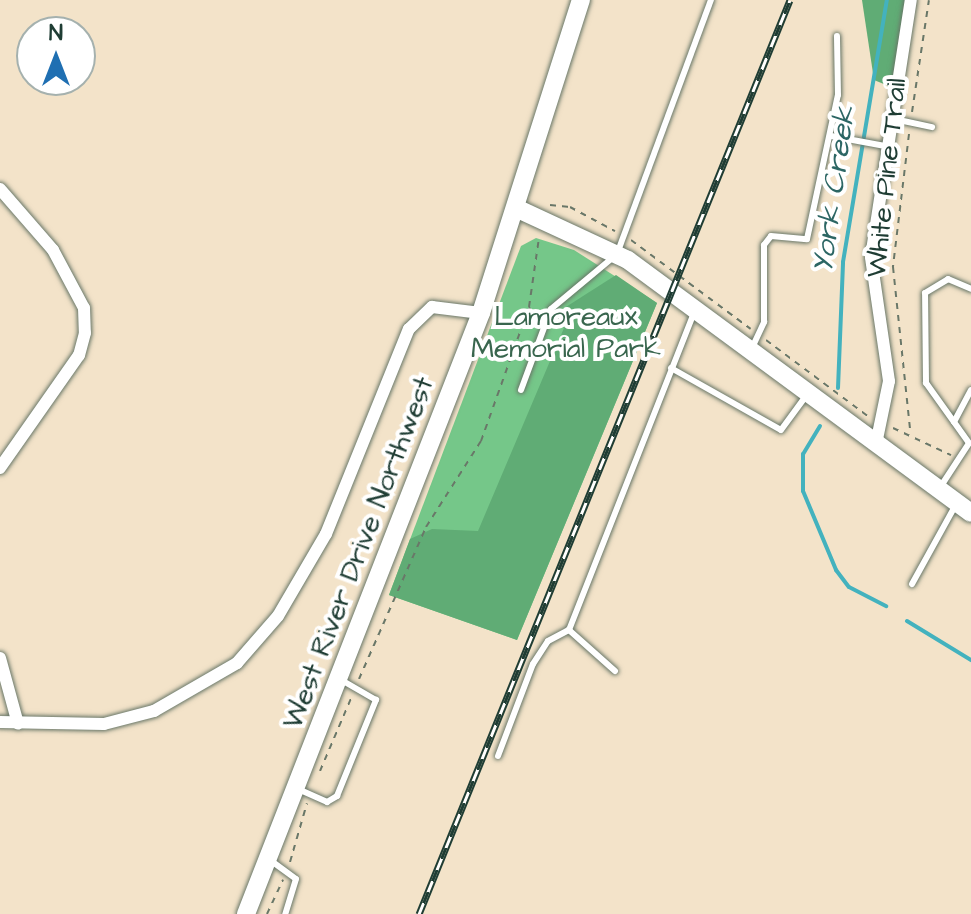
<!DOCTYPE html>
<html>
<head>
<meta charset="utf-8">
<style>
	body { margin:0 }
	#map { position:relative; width:971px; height:914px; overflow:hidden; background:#f3e3c9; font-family:"Architects Daughter",sans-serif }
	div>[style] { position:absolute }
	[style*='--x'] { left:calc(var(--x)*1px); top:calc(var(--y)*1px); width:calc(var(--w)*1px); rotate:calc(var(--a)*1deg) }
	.green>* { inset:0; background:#75c789 }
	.forest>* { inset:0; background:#60ac75 }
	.stream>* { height:4px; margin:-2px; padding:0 2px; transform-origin:2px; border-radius:2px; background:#43b2be }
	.path>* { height:2px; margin-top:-1px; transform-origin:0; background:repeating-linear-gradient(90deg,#697768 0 6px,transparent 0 12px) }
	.roads { filter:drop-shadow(0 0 2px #697768) drop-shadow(0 0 2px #697768) }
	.service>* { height:6px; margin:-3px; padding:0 3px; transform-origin:3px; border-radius:3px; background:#fff }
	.minor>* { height:12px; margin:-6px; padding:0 6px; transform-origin:6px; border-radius:6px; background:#fff }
	.secondary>* { height:18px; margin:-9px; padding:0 9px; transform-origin:9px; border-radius:9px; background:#fff }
	.rail>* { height:7px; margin-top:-3.5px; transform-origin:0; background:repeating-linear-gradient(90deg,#fff 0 12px,#1f3d34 0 24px); box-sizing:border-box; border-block:2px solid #1f3d34 }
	span { translate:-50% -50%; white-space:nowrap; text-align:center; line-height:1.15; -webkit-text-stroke:8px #fff; paint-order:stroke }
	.street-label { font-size:28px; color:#1f3d34 }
	.park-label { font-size:28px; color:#39664e }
	.water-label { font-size:30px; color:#2c6664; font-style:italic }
	.north { position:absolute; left:16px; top:16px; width:80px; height:80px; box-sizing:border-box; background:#fff; border:2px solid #a5b1ae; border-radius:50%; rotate:0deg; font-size:22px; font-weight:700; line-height:32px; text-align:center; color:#1f3d34 }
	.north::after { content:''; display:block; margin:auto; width:28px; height:36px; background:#1f6fb2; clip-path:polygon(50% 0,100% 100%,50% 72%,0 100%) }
</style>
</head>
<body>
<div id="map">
	<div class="green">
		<div style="clip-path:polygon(536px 238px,574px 250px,657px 303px,517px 640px,389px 595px,521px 246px)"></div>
	</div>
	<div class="forest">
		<div style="clip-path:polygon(862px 0,911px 0,896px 89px,874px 80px)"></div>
		<div style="clip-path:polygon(616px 275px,657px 303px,517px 640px,389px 595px,410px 539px,432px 529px,478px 531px,564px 328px,553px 323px,558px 312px)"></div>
	</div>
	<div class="stream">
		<div style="--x:838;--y:388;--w:126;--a:-87.7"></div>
		<div style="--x:843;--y:262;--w:266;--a:-80.5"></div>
		<div style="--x:820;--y:426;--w:33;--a:121"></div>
		<div style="--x:803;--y:454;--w:37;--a:90"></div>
		<div style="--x:803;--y:491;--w:86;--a:67.3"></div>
		<div style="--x:836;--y:570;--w:21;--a:53"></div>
		<div style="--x:849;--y:587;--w:42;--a:27.2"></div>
		<div style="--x:907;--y:621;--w:75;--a:31.4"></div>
	</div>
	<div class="path">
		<div style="--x:912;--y:112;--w:113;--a:-81.4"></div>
		<div style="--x:909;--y:134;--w:134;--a:96.9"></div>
		<div style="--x:893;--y:267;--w:163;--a:84"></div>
		<div style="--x:550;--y:205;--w:20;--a:6"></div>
		<div style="--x:570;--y:207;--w:51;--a:28.1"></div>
		<div style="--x:631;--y:240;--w:149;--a:36.6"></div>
		<div style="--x:537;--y:320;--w:15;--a:-122"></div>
		<div style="--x:529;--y:307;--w:70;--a:-81.8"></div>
		<div style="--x:766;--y:340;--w:129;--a:36.8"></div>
		<div style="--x:893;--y:428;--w:64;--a:25"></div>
		<div style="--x:359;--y:679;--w:166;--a:-66.2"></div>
		<div style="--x:426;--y:527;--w:102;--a:-57.4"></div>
		<div style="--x:481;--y:441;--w:142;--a:-70.3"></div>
		<div style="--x:320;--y:771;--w:82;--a:-66.9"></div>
		<div style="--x:290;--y:862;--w:61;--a:-73.9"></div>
		<div style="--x:267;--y:914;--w:38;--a:-65"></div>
	</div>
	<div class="roads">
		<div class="service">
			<div style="--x:894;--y:119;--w:39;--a:12"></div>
			<div style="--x:831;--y:136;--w:55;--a:10.5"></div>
			<div style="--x:752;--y:348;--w:29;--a:-65"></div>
			<div style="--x:764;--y:322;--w:77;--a:-90"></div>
			<div style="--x:764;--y:245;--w:11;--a:-52"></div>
			<div style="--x:771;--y:236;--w:36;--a:5"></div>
			<div style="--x:807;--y:239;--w:147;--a:-77.9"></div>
			<div style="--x:838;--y:95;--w:59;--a:-91"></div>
			<div style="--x:671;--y:368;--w:126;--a:29.4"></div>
			<div style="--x:781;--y:430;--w:42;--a:-53.7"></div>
			<div style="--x:521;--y:390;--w:86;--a:-69.7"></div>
			<div style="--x:551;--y:309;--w:86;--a:-39.8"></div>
			<div style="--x:617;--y:254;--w:271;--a:-69.7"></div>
			<div style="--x:954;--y:422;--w:36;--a:-62"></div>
			<div style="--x:941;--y:486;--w:51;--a:-56.9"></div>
			<div style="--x:969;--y:443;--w:74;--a:-125.6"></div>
			<div style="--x:926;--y:383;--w:90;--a:-90.6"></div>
			<div style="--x:925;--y:293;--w:27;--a:-31"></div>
			<div style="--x:948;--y:279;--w:25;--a:23"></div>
			<div style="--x:912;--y:584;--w:89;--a:-61.1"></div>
			<div style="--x:615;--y:671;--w:62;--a:-138.3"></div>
			<div style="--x:569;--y:630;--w:341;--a:-68.5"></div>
			<div style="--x:498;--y:756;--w:98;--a:-69.2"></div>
			<div style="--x:533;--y:664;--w:27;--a:-57"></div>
			<div style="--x:548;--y:641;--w:24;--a:-28"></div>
			<div style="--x:298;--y:789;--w:32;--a:24"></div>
			<div style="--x:327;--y:802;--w:12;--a:-31"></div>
			<div style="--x:337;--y:796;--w:104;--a:-67.9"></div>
			<div style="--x:376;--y:700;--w:39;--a:-150"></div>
			<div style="--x:270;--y:860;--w:32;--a:36"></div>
			<div style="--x:296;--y:879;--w:37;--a:107"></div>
		</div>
		<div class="minor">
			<div style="--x:0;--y:189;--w:81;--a:49"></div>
			<div style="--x:53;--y:250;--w:66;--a:61.9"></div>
			<div style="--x:84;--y:308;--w:25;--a:88"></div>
			<div style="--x:85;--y:333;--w:23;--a:105"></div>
			<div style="--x:79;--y:355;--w:138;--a:125"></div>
			<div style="--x:876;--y:444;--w:64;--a:-78.3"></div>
			<div style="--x:889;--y:381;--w:125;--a:-98.3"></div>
			<div style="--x:871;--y:257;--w:260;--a:-81.2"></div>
			<div style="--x:0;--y:658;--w:68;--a:74.7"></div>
			<div style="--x:0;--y:722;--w:104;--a:1.1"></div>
			<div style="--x:104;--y:724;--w:52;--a:-14.6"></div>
			<div style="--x:154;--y:711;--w:96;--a:-30"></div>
			<div style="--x:237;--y:663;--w:62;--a:-48.9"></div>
			<div style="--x:278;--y:616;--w:95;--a:-59.7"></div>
			<div style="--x:326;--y:534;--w:221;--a:-68"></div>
			<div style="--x:409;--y:329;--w:32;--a:-44"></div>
			<div style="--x:432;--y:307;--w:49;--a:7"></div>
		</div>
		<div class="secondary">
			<div style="--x:518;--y:209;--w:121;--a:24.9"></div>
			<div style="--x:628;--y:260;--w:426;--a:36.4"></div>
			<div style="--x:246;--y:914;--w:645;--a:-68.64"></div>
			<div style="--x:481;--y:313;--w:329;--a:-72.3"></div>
		</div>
	</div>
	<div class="rail">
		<div style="--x:419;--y:914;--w:986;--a:-67.91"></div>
	</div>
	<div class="street-label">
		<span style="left:887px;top:178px;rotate:-84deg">White Pine Trail</span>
		<span style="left:359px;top:553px;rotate:-69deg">West River Drive Northwest</span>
	</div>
	<div class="park-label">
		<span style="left:566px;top:333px">Lamoreaux<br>Memorial Park</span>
	</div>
	<div class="water-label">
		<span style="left:834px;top:190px;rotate:-82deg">York Creek</span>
	</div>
	<div class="north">N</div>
</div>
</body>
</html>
